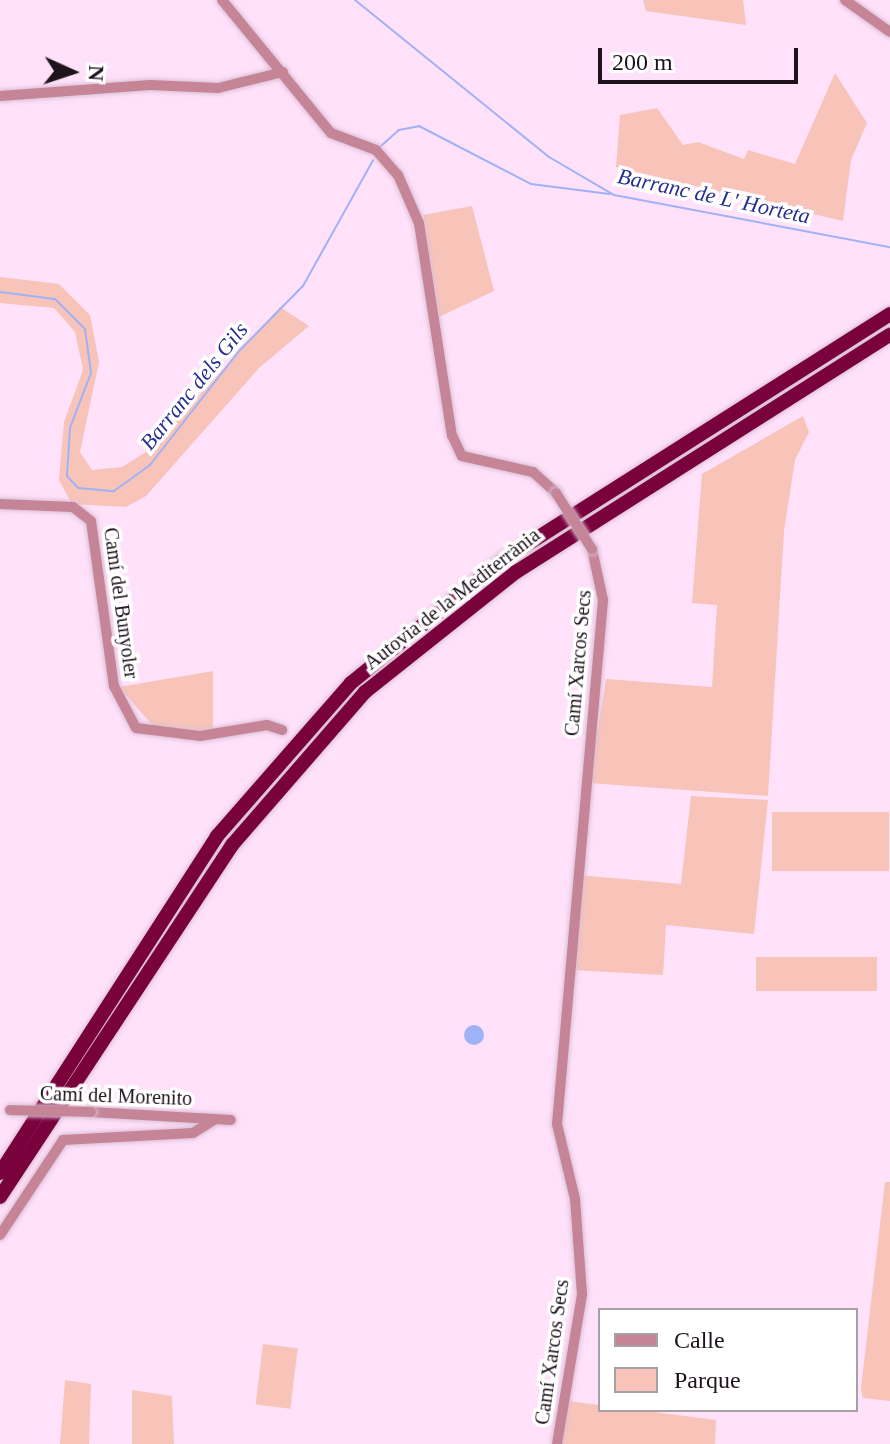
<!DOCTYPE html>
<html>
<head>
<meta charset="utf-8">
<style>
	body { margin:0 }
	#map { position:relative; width:890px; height:1444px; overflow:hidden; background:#ffe1fa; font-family:"Times New Roman",serif }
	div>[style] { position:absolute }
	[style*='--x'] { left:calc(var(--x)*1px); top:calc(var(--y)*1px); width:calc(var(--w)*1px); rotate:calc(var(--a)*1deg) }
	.green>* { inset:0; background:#f8c4b9; transform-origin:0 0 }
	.water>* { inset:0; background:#9fb2f7 }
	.round { border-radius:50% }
	.stream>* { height:2px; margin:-1px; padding:0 1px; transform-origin:1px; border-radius:1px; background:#9fb2f7 }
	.roads { filter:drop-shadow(0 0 2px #dbc0d6) drop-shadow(0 0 2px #dbc0d6) }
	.minor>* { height:10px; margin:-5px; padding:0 5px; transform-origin:5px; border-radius:5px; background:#c68497 }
	.highway>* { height:14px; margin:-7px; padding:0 7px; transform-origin:7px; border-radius:7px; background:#79023c }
	.bridges { filter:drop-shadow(0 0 2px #dbc0d6) drop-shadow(0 0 2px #dbc0d6) }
	.minor-bridge>* { height:10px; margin:-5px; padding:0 5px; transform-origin:5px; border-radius:5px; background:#c68497 }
	span { translate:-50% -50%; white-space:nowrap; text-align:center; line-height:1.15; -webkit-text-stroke:7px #fff; paint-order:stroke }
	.street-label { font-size:20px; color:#1d131c }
	.water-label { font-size:22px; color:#262e8f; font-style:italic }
	.legend { position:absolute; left:598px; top:1308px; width:260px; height:104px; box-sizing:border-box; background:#fff; border:2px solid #a5a1a4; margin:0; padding:10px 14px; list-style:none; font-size:24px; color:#1d131c }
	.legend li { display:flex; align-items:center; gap:16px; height:40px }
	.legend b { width:40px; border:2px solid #a5a1a4 }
	.north { position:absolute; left:32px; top:32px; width:80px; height:80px; -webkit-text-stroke:6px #fff; paint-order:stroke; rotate:93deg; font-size:22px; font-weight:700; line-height:32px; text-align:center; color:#1d131c }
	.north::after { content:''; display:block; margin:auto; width:28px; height:36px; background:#1d131c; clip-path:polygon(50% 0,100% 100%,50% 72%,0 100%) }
	.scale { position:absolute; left:598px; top:48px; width:200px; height:36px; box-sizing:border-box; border:4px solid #1d131c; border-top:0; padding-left:10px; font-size:24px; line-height:28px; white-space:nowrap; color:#1d131c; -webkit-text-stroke:6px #fff; paint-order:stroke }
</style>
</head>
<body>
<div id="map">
	<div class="green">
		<div style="clip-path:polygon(643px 0,743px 0,746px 25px,646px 11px)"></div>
		<div style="clip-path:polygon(835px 73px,867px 123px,851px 160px,843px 221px,616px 167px,620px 115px,657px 108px,683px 145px,698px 142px,744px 159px,748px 150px,795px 164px)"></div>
		<div style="clip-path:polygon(472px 206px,494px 291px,439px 317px,423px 215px)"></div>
		<div style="clip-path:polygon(0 277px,59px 284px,90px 315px,99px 362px,80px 452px,92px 470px,122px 467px,149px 450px,280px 307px,309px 326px,259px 368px,146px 496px,126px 507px,72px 504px,59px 480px,64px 422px,83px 370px,75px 332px,54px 308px,0 303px)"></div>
		<div style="clip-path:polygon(803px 416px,809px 432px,795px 460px,784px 531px,768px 796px,589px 783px,606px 679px,712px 687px,717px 605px,692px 603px,702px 474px)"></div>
		<div style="clip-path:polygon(213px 671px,213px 731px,154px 727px,119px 687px)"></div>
		<div style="clip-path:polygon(691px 796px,768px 800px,754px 934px,666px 925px,663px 975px,573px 970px,578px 875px,681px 884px)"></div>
		<div style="left:772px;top:812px;width:117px;height:59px"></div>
		<div style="left:756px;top:957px;width:121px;height:34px"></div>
		<div style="clip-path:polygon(885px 1182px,890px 1182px,890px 1401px,863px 1398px,861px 1388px)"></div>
		<div style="left:263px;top:1344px;width:35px;height:61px;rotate:7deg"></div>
		<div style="clip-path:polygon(65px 1380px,91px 1384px,89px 1444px,60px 1444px)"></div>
		<div style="clip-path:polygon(132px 1390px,172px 1396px,174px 1444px,132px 1444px)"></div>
		<div style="clip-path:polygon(568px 1401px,716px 1420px,715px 1444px,561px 1444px)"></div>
	</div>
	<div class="water">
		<div class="round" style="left:464px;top:1025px;width:20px;height:20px"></div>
	</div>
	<div class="stream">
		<div style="--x:355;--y:0;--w:250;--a:39"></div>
		<div style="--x:549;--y:157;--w:75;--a:30.3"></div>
		<div style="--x:614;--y:195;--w:281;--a:10.7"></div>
		<div style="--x:381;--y:146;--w:24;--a:-42"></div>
		<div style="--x:399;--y:130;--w:20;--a:-11"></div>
		<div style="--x:419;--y:126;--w:126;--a:27.4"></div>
		<div style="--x:531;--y:184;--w:79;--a:7.3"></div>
		<div style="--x:0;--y:292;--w:55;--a:7.3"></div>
		<div style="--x:55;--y:299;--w:42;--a:45"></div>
		<div style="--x:85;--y:329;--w:44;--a:82.2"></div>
		<div style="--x:91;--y:373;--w:59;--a:110.9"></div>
		<div style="--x:70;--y:428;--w:48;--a:93.6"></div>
		<div style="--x:67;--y:476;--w:16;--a:47"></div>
		<div style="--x:78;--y:488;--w:36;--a:5"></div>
		<div style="--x:114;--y:491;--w:44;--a:-35.8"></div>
		<div style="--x:150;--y:465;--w:146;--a:-52"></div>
		<div style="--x:240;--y:350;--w:90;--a:-45.5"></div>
		<div style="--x:303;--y:286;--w:144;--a:-60.9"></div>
	</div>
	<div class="roads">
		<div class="minor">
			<div style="--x:222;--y:0;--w:172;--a:50.7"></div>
			<div style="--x:331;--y:133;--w:48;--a:20.7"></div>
			<div style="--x:376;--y:150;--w:33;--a:49"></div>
			<div style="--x:398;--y:175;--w:52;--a:66.4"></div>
			<div style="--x:419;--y:223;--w:215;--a:81.2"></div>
			<div style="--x:452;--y:435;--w:23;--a:65"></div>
			<div style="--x:462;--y:456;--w:73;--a:12.7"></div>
			<div style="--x:533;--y:472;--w:31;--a:42"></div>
			<div style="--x:845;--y:0;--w:55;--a:35.4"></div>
			<div style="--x:0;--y:96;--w:150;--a:-4.2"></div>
			<div style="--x:150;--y:85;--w:68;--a:2.5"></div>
			<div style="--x:218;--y:88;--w:67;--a:-13.8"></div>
			<div style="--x:0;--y:504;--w:73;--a:2.4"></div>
			<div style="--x:73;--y:507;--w:23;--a:38"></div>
			<div style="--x:91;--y:521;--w:167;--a:82.1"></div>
			<div style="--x:114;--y:686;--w:47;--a:62.4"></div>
			<div style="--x:136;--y:728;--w:64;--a:7.1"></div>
			<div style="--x:200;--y:736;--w:68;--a:-9.3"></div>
			<div style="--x:267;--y:725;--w:16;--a:18"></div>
			<div style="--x:91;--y:1112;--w:140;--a:3.3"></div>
			<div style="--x:0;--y:1235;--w:114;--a:-56.4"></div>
			<div style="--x:63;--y:1140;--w:130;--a:-3.1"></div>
			<div style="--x:193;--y:1133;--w:26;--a:-32"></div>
			<div style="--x:557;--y:1444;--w:152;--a:-80.5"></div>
			<div style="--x:582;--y:1294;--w:95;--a:-94.2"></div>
			<div style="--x:575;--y:1199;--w:77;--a:-103.5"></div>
			<div style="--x:557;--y:1124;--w:526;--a:-84.98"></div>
			<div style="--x:603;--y:600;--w:52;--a:-102.2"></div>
		</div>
		<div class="highway">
			<div style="--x:0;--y:1173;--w:401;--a:-57.2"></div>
			<div style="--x:217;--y:836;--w:203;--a:-48.8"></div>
			<div style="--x:351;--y:683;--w:193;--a:-39.1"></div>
			<div style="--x:501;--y:561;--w:461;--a:-32.4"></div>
			<div style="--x:0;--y:1197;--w:422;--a:-56.6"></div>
			<div style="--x:232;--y:845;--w:203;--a:-49"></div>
			<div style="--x:365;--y:692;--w:193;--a:-38.5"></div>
			<div style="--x:516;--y:572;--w:443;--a:-32.4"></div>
		</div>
	</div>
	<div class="bridges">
		<div class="minor-bridge">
			<div style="--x:556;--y:493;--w:67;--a:57.3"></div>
			<div style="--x:10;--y:1110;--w:81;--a:1.4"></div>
		</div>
	</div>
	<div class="street-label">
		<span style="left:452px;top:599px;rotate:-38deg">Autovia de la Mediterrània</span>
		<span style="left:121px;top:603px;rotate:82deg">Camí del Bunyoler</span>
		<span style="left:578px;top:663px;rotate:-85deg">Camí Xarcos Secs</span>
		<span style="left:116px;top:1096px;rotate:2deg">Camí del Morenito</span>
		<span style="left:552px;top:1352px;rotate:-82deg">Camí Xarcos Secs</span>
	</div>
	<div class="water-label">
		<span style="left:714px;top:196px;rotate:12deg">Barranc de L' Horteta</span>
		<span style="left:194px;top:386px;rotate:-51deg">Barranc dels Gils</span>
	</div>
	<ul class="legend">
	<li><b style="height:10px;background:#c68497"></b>Calle</li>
	<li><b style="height:22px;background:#f8c4b9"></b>Parque</li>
	</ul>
	<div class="north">N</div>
	<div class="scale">200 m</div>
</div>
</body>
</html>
